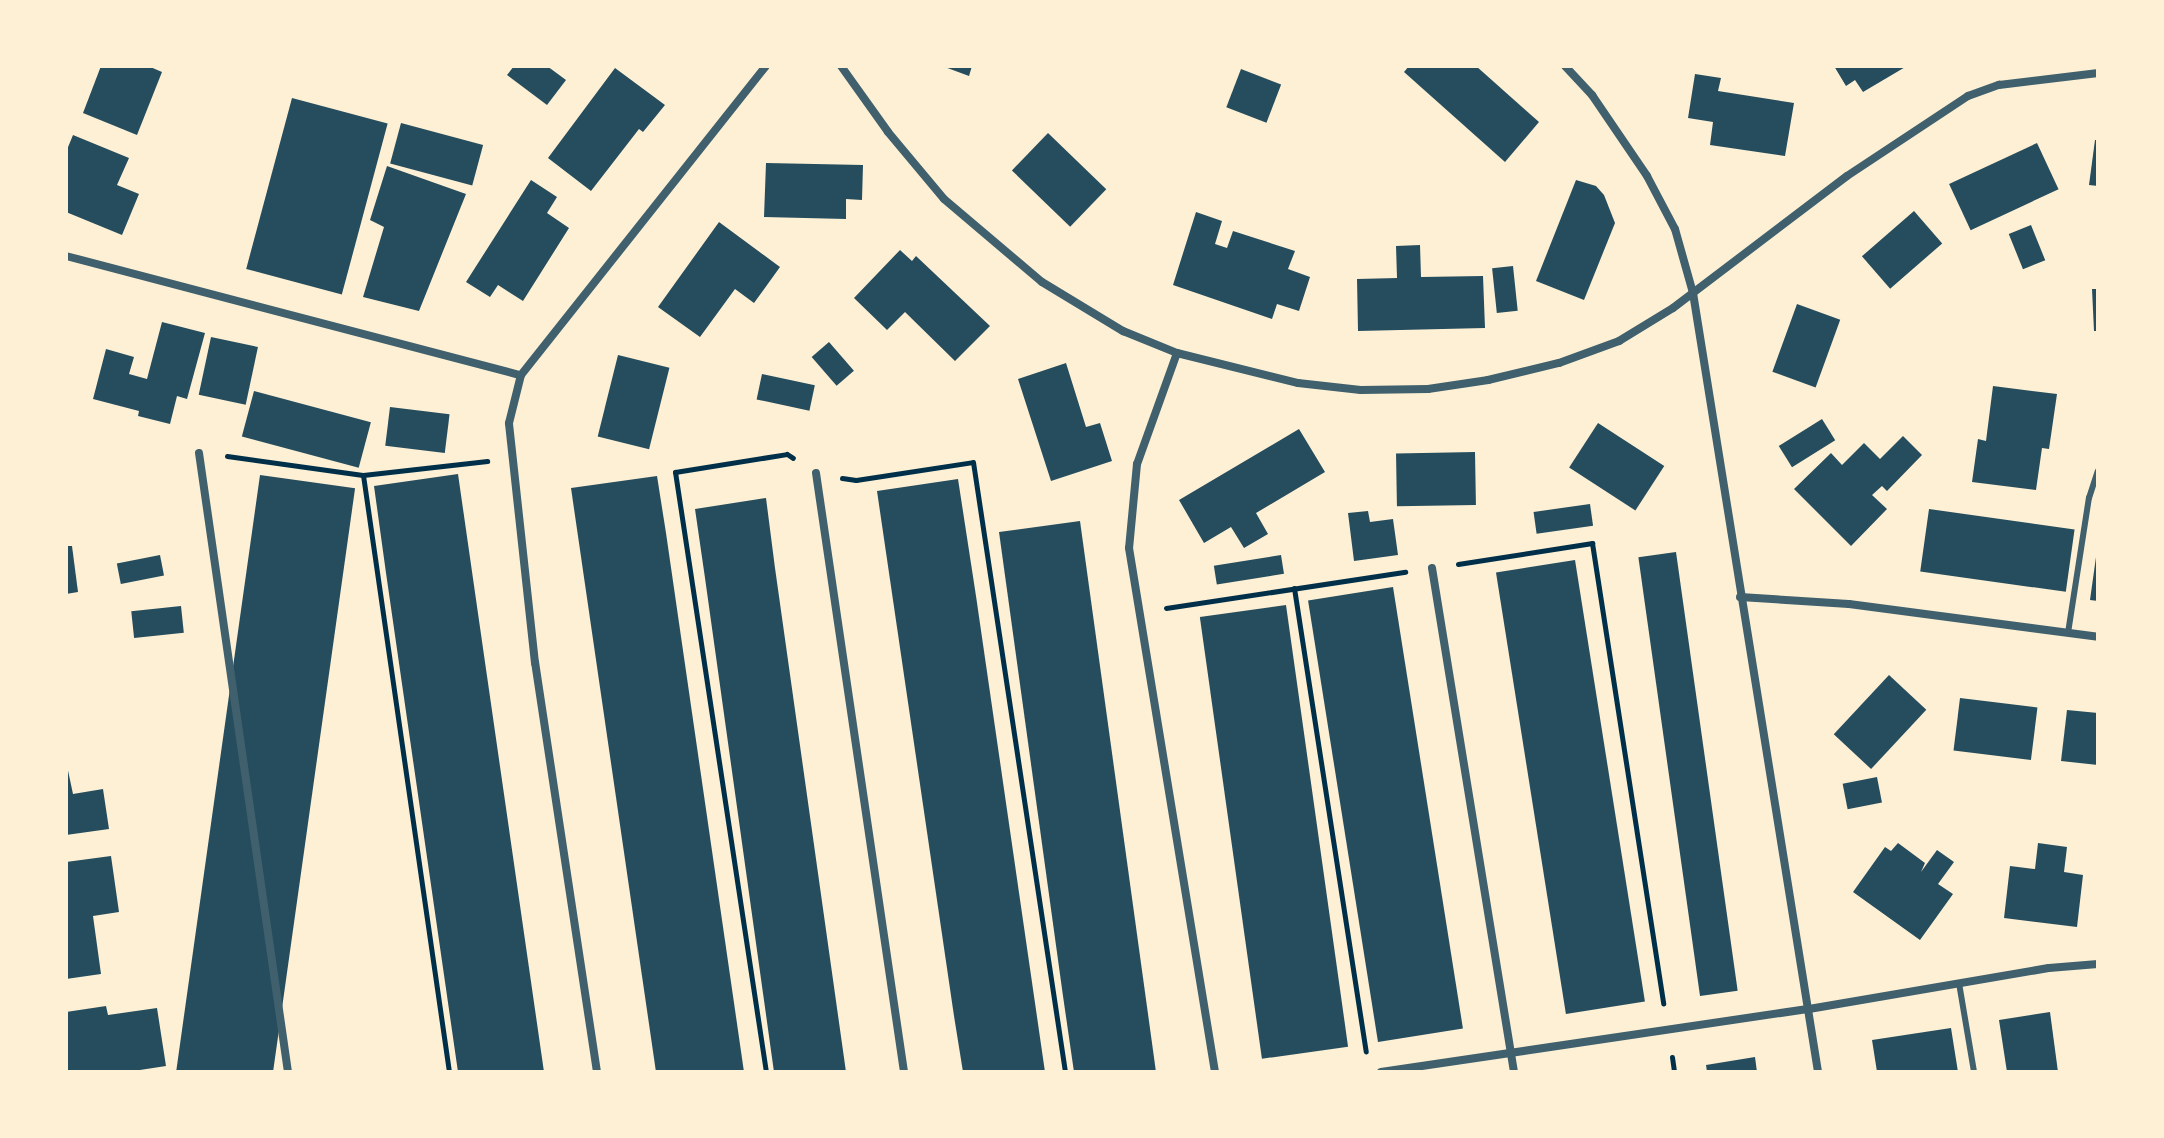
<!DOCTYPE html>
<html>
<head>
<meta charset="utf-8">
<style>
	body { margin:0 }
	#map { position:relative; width:2164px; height:1138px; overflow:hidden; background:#fdf0d5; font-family:"Source Serif 4",serif }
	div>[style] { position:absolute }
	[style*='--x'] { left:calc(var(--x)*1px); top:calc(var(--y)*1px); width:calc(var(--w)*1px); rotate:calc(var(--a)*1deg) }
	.building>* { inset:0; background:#264d5e; transform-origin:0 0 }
	.path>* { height:5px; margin:-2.5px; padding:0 2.5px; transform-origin:2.5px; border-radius:2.5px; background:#003049 }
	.service>* { height:6px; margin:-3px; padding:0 3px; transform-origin:3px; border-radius:3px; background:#3f606c }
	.minor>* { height:8px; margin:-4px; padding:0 4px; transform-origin:4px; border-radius:4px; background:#3f606c }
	span { translate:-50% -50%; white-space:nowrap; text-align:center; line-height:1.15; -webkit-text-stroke:8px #fdf0d5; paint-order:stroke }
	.frame { position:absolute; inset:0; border:68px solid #fdf0d5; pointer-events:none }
</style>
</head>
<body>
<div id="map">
	<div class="building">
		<div style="clip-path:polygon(101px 66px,148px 66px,162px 72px,137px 135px,83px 113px)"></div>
		<div style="clip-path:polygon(514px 66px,547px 66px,566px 80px,547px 105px,507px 75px)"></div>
		<div style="clip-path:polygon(942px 66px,972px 66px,969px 76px)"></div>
		<div style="clip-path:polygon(1409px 66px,1476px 66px,1539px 122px,1505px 162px,1404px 72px)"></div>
		<div style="clip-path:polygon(1834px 66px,1907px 66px,1863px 92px,1855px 80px,1846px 86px)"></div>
		<div style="clip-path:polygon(615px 68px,665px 105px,643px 132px,639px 129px,591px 191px,548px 158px)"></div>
		<div style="left:1241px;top:69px;width:43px;height:41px;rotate:21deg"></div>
		<div style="clip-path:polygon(1695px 74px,1721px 78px,1718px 91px,1794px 103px,1785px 156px,1710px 145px,1713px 122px,1688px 118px)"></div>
		<div style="left:292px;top:98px;width:99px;height:177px;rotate:15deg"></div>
		<div style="left:401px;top:123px;width:85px;height:42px;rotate:15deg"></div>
		<div style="left:1048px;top:133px;width:81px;height:52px;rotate:44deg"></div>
		<div style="clip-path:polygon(73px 135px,129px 158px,117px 185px,139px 194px,122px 235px,66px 212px,66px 152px)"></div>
		<div style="clip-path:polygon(2095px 140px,2098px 140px,2098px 186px,2089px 185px)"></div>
		<div style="left:2037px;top:143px;width:51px;height:97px;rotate:65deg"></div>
		<div style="clip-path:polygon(766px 163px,863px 165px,862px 200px,846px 199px,846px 219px,764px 217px)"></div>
		<div style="clip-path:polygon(387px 166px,466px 194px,419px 311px,363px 297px,384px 227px,370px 220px)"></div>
		<div style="clip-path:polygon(531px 180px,557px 197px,547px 213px,569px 228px,523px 301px,498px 285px,490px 297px,466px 282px)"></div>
		<div style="clip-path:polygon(1576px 180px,1596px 186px,1604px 195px,1615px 223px,1584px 300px,1536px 281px)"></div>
		<div style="left:1914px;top:211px;width:43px;height:69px;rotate:49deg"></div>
		<div style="clip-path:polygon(1196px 212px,1222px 221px,1215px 244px,1227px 248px,1233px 231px,1295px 251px,1288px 269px,1310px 277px,1299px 311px,1277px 304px,1272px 319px,1173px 285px)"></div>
		<div style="clip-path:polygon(719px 222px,780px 267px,754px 303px,735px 289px,700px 337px,658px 307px)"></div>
		<div style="left:2031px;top:225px;width:38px;height:24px;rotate:68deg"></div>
		<div style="clip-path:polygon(1420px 245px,1421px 277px,1483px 276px,1485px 328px,1358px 331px,1357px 279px,1397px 278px,1396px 246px)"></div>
		<div style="clip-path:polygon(900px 250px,912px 261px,916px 256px,990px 326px,955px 361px,905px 312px,887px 330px,854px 298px)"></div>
		<div style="left:1513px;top:266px;width:45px;height:21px;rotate:84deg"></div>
		<div style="clip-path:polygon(2092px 289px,2098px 289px,2098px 331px,2094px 331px)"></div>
		<div style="left:1797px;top:304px;width:46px;height:72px;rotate:20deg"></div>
		<div style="clip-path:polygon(162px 322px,205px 333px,187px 399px,177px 396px,170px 424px,138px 416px,139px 411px,93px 399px,106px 349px,134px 357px,129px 374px,147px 379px)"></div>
		<div style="left:211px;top:337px;width:48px;height:59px;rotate:12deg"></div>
		<div style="left:829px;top:342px;width:38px;height:23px;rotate:49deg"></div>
		<div style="left:618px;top:355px;width:53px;height:84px;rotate:14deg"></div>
		<div style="clip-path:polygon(1066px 363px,1086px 427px,1100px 423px,1112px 461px,1051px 481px,1018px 379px)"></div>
		<div style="left:762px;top:374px;width:54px;height:26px;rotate:12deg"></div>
		<div style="clip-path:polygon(1993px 386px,2057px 394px,2049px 449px,2042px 448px,2036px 490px,1972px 482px,1978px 439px,1986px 441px)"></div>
		<div style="left:254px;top:391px;width:121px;height:47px;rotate:15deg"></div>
		<div style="left:390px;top:407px;width:60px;height:39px;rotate:7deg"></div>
		<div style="left:1822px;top:419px;width:25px;height:51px;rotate:58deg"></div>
		<div style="left:1598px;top:423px;width:79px;height:53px;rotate:33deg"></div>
		<div style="clip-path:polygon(1299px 429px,1325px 472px,1256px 513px,1268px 534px,1244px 548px,1231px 527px,1204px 543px,1179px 500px)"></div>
		<div style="clip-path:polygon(1903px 436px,1922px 455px,1887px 491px,1882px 486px,1872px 495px,1887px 509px,1851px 546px,1794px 489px,1831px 453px,1842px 465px,1864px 443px,1880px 459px)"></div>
		<div style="left:1475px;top:452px;width:53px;height:79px;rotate:89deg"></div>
		<div style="clip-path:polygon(458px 474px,487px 676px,544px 1072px,458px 1072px,386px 573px,374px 486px)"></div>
		<div style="left:260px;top:475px;width:96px;height:603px;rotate:8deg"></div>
		<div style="clip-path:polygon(657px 476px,666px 533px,744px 1072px,656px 1072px,642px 976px,571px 488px)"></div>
		<div style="clip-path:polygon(958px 479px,976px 596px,1045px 1072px,963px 1072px,954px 1016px,877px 491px)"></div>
		<div style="clip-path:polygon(766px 498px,775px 568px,846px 1072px,774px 1072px,705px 578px,695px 509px)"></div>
		<div style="left:1590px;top:504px;width:22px;height:57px;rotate:82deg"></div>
		<div style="left:1929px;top:509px;width:147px;height:63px;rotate:8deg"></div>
		<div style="clip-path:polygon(1368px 511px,1370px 522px,1393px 519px,1398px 555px,1354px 561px,1348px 513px)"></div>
		<div style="clip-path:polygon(1080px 521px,1156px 1072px,1074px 1072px,1063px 996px,999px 532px)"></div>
		<div style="clip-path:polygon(66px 546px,72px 546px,78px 592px,66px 594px)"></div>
		<div style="left:1676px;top:552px;width:443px;height:38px;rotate:82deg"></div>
		<div style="left:160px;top:555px;width:21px;height:44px;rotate:79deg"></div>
		<div style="left:1281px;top:555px;width:19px;height:68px;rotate:81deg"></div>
		<div style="clip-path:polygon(2096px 557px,2098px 558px,2098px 601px,2090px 600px)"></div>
		<div style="left:1575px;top:560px;width:447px;height:80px;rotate:81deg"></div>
		<div style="left:1393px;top:587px;width:447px;height:86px;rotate:81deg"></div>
		<div style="left:1286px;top:605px;width:446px;height:87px;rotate:82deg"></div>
		<div style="left:181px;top:606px;width:27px;height:50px;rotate:84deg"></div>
		<div style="left:1889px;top:675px;width:51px;height:81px;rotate:43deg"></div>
		<div style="left:1960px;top:698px;width:78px;height:53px;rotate:7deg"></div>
		<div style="clip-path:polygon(2067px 710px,2098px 713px,2098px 765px,2061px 761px)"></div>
		<div style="clip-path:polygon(66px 761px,73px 794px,103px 789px,109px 829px,66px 835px)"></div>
		<div style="left:1877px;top:777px;width:26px;height:35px;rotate:79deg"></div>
		<div style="clip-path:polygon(1898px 843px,1925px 863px,1921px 872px,1937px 850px,1954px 862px,1938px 884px,1953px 894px,1920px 940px,1853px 892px,1885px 847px,1891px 851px)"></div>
		<div style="clip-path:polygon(2038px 843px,2067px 847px,2064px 872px,2083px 875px,2077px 927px,2004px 918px,2010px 866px,2035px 869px)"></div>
		<div style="clip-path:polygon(111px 856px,119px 912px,93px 916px,101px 974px,66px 979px,66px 862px)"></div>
		<div style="clip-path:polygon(106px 1006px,108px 1015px,157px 1008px,166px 1066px,127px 1072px,66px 1072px,66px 1012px)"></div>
		<div style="clip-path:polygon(2050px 1012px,2058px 1072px,2007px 1072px,1999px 1020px)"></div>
		<div style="clip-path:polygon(1951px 1028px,1958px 1072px,1877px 1072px,1872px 1040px)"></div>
		<div style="clip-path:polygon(1755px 1057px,1757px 1072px,1707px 1072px,1706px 1065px)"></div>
	</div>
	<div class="path">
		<div style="--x:227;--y:456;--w:137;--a:8"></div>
		<div style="--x:363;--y:475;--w:125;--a:-6.4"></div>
		<div style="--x:363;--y:475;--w:603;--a:81.8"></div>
		<div style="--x:842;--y:478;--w:14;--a:8"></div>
		<div style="--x:856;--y:480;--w:118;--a:-8.7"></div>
		<div style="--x:973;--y:462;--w:617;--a:81.42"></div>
		<div style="--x:1458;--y:564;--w:136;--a:-8.9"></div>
		<div style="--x:1592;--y:543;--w:466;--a:81.2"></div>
		<div style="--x:1294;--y:588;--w:469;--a:81.2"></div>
		<div style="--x:1166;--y:608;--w:242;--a:-8.6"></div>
		<div style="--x:1672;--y:1057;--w:15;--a:82"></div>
		<div style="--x:766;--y:1072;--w:607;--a:-98.62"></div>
		<div style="--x:675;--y:472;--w:113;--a:-9.1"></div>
		<div style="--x:787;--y:454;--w:7;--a:34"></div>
	</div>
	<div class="service">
		<div style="--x:2068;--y:633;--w:137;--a:-81.2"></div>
		<div style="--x:2089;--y:498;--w:28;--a:-72"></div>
		<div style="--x:1959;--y:983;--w:90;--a:80.4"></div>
	</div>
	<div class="minor">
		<div style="--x:841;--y:66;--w:81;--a:54.5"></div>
		<div style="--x:888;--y:132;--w:87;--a:50.1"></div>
		<div style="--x:944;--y:199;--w:128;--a:40.3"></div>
		<div style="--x:1042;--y:282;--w:95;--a:31.2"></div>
		<div style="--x:1123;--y:331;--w:58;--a:22.2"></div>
		<div style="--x:1177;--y:353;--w:125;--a:13.9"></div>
		<div style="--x:1298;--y:383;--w:63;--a:6.3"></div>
		<div style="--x:1361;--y:390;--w:67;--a:-0.9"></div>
		<div style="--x:1428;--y:389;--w:61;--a:-8.5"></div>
		<div style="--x:1488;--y:380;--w:73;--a:-13.5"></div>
		<div style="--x:1559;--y:363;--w:64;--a:-20.1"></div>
		<div style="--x:1619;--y:341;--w:63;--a:-31.4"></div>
		<div style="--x:1673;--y:308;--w:218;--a:-37.2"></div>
		<div style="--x:1847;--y:176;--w:145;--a:-33.5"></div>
		<div style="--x:1968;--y:96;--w:33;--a:-20"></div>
		<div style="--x:1999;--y:85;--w:100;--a:-6.9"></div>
		<div style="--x:1565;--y:66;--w:40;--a:47"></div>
		<div style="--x:1592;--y:95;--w:98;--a:55.8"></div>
		<div style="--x:1647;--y:176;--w:60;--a:62.2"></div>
		<div style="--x:1675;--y:229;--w:66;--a:74.3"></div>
		<div style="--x:1693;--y:293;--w:789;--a:80.88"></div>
		<div style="--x:66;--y:256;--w:470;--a:14.7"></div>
		<div style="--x:1177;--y:353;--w:118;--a:109.8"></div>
		<div style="--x:1137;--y:464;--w:84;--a:95.4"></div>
		<div style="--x:1129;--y:548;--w:531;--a:80.68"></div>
		<div style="--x:199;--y:453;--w:625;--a:81.82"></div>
		<div style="--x:816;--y:473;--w:605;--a:81.64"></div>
		<div style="--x:1432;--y:568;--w:511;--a:80.76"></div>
		<div style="--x:1740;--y:597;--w:109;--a:3.7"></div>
		<div style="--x:1849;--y:604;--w:251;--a:7.5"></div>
		<div style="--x:597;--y:1072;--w:414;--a:-98.6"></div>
		<div style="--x:535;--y:663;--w:241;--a:-96.2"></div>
		<div style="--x:509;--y:423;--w:49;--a:-76"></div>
		<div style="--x:521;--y:375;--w:394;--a:-51.6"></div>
		<div style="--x:1381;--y:1072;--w:433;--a:-8.4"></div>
		<div style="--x:1809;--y:1009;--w:243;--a:-9.7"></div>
		<div style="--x:2049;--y:968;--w:49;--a:-4.7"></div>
	</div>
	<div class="frame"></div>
</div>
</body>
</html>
